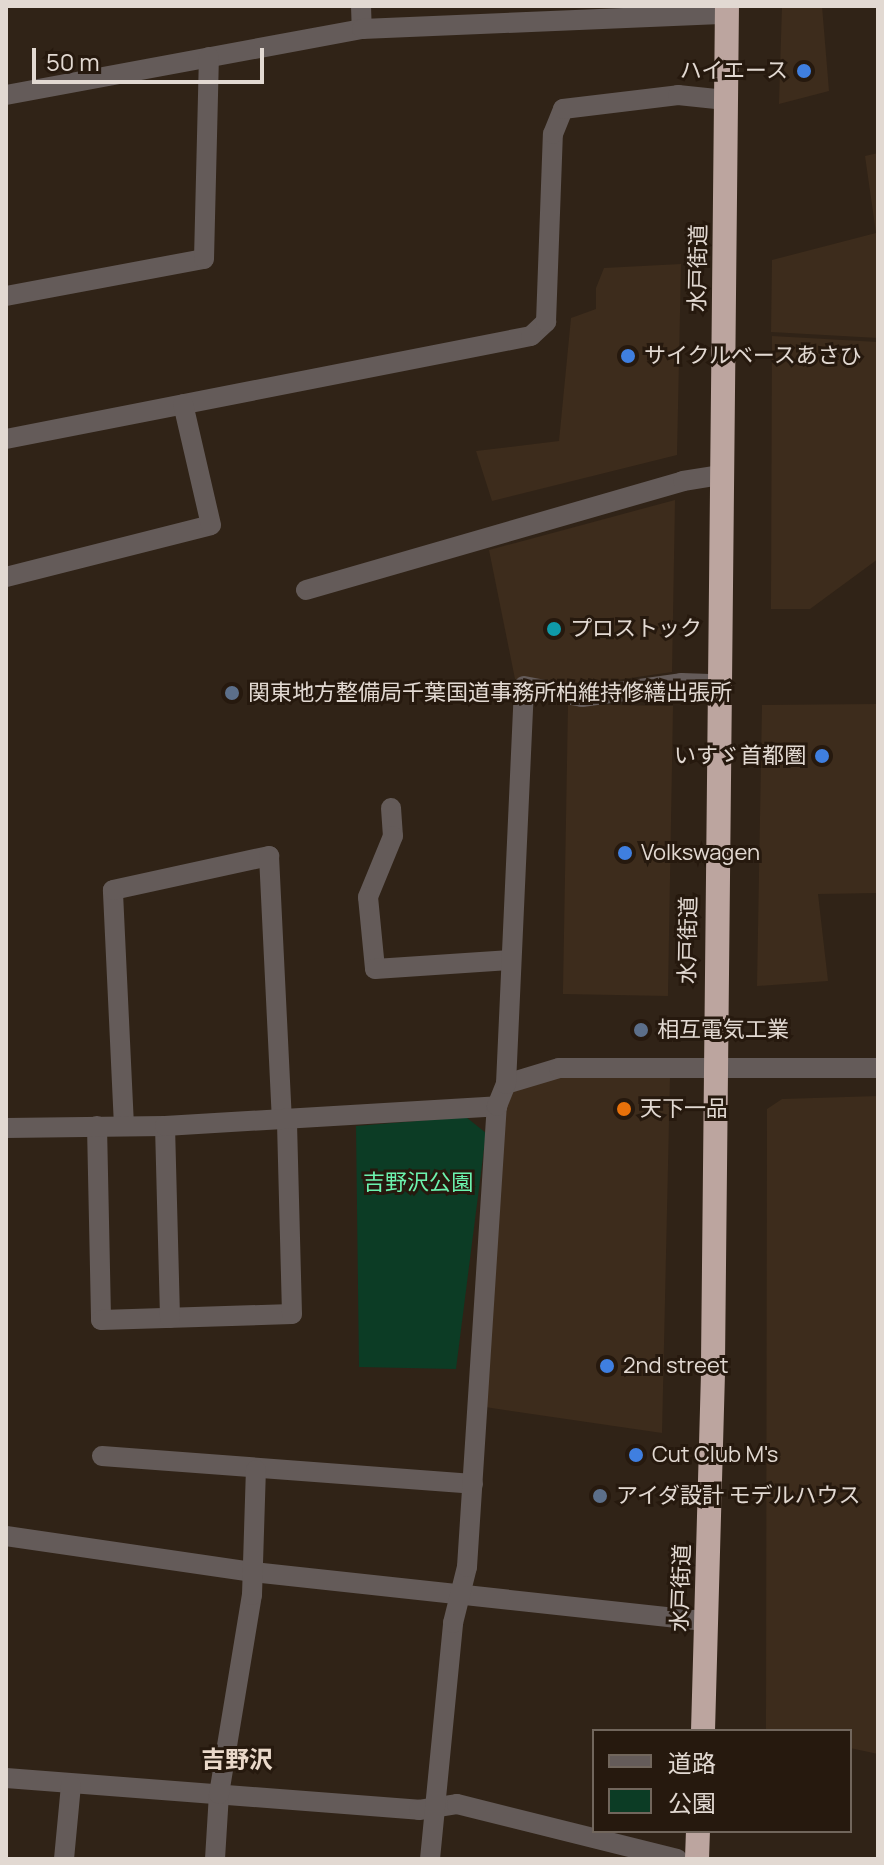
<!DOCTYPE html>
<html>
<head>
<meta charset="utf-8">
<style>
	body { margin:0 }
	#map { position:relative; width:884px; height:1865px; overflow:hidden; background:#302317; font-family:Manrope,"Noto Sans JP",sans-serif }
	div>[style] { position:absolute }
	[style*='--x'] { left:calc(var(--x)*1px); top:calc(var(--y)*1px); width:calc(var(--w)*1px); rotate:calc(var(--a)*1deg) }
	.built>* { inset:0; background:#3d2c1c; transform-origin:0 0 }
	.green>* { inset:0; background:#0c3c25 }
	.minor>* { height:20px; margin:-10px; padding:0 10px; transform-origin:10px; border-radius:10px; background:#645b59 }
	.highway>* { height:24px; margin:-12px; padding:0 12px; transform-origin:12px; border-radius:12px; background:#bca59f }
	.dots>* { width:22px; height:22px; translate:-50% -50%; box-sizing:border-box; border:4px solid #26190e; border-radius:50% }
	span { translate:-50% -50%; white-space:nowrap; text-align:center; line-height:1.15; -webkit-text-stroke:6px #26190e; paint-order:stroke }
	.poi-label { font-size:22px; color:#e2d9d2 }
	.right { translate:-100% -50%; text-align:right }
	.left { translate:0 -50%; text-align:left }
	.street-label { font-size:22px; color:#e2d9d2 }
	.park-label { font-size:22px; color:#6cf3ae }
	.neighbourhood-label { font-size:24px; color:#ead9ca; font-weight:700 }
	.frame { position:absolute; inset:0; border:8px solid #e2d9d2; pointer-events:none }
	.legend { position:absolute; left:592px; top:1729px; width:260px; height:104px; box-sizing:border-box; background:#26190e; border:2px solid #71665c; margin:0; padding:10px 14px; list-style:none; font-size:24px; color:#e2d9d2 }
	.legend li { display:flex; align-items:center; gap:16px; height:40px }
	.legend b { width:40px; border:2px solid #71665c }
	.scale { position:absolute; left:32px; top:48px; width:232px; height:36px; box-sizing:border-box; border:4px solid #e2d9d2; border-top:0; padding-left:10px; font-size:24px; line-height:28px; white-space:nowrap; color:#e2d9d2; -webkit-text-stroke:6px #26190e; paint-order:stroke }
</style>
</head>
<body>
<div id="map">
	<div class="built">
		<div style="clip-path:polygon(782px 6px,822px 6px,829px 91px,779px 104px)"></div>
		<div style="clip-path:polygon(878px 153px,878px 338px,771px 332px,772px 260px,876px 233px,865px 156px)"></div>
		<div style="clip-path:polygon(681px 264px,677px 455px,492px 501px,476px 451px,559px 441px,571px 318px,596px 309px,596px 288px,604px 268px)"></div>
		<div style="clip-path:polygon(772px 336px,878px 342px,878px 559px,810px 609px,771px 609px)"></div>
		<div style="clip-path:polygon(675px 500px,672px 672px,575px 686px,515px 679px,489px 550px)"></div>
		<div style="clip-path:polygon(878px 704px,878px 893px,818px 894px,828px 981px,757px 986px,762px 705px)"></div>
		<div style="left:673px;top:706px;width:290px;height:105px;rotate:91deg"></div>
		<div style="clip-path:polygon(670px 1076px,662px 1433px,478px 1406px,507px 1088px,533px 1077px)"></div>
		<div style="clip-path:polygon(878px 1096px,878px 1754px,850px 1748px,850px 1731px,766px 1731px,767px 1109px,782px 1099px)"></div>
	</div>
	<div class="green">
		<div style="clip-path:polygon(466px 1117px,486px 1133px,456px 1369px,359px 1367px,356px 1126px)"></div>
	</div>
	<div class="minor">
		<div style="--x:361;--y:6;--w:23;--a:88"></div>
		<div style="--x:6;--y:95;--w:362;--a:-10.5"></div>
		<div style="--x:362;--y:29;--w:365;--a:-2.4"></div>
		<div style="--x:6;--y:296;--w:201;--a:-10.6"></div>
		<div style="--x:204;--y:259;--w:202;--a:-88.6"></div>
		<div style="--x:6;--y:439;--w:535;--a:-11.1"></div>
		<div style="--x:531;--y:336;--w:21;--a:-43"></div>
		<div style="--x:546;--y:322;--w:188;--a:-87.9"></div>
		<div style="--x:553;--y:134;--w:27;--a:-68"></div>
		<div style="--x:563;--y:109;--w:116;--a:-6.9"></div>
		<div style="--x:678;--y:95;--w:48;--a:5.9"></div>
		<div style="--x:6;--y:577;--w:211;--a:-14.2"></div>
		<div style="--x:211;--y:525;--w:124;--a:-103"></div>
		<div style="--x:306;--y:590;--w:392;--a:-16.1"></div>
		<div style="--x:683;--y:481;--w:37;--a:-9"></div>
		<div style="--x:391;--y:808;--w:28;--a:86"></div>
		<div style="--x:393;--y:836;--w:66;--a:112.3"></div>
		<div style="--x:368;--y:897;--w:72;--a:84.4"></div>
		<div style="--x:375;--y:969;--w:136;--a:-3.8"></div>
		<div style="--x:506;--y:1084;--w:55;--a:-16.8"></div>
		<div style="--x:559;--y:1068;--w:319;--a:0"></div>
		<div style="--x:97;--y:1126;--w:194;--a:88.8"></div>
		<div style="--x:101;--y:1320;--w:191;--a:-1.8"></div>
		<div style="--x:292;--y:1314;--w:195;--a:-91.5"></div>
		<div style="--x:124;--y:1126;--w:236;--a:-92.7"></div>
		<div style="--x:113;--y:890;--w:160;--a:-12.3"></div>
		<div style="--x:269;--y:856;--w:263;--a:87.2"></div>
		<div style="--x:165;--y:1126;--w:192;--a:88.5"></div>
		<div style="--x:6;--y:1128;--w:159;--a:-0.7"></div>
		<div style="--x:165;--y:1126;--w:333;--a:-3.4"></div>
		<div style="--x:102;--y:1456;--w:372;--a:4.3"></div>
		<div style="--x:6;--y:1536;--w:250;--a:8.3"></div>
		<div style="--x:253;--y:1572;--w:457;--a:6.2"></div>
		<div style="--x:6;--y:1778;--w:414;--a:4.4"></div>
		<div style="--x:419;--y:1810;--w:38;--a:-9"></div>
		<div style="--x:457;--y:1804;--w:227;--a:14"></div>
		<div style="--x:64;--y:1859;--w:74;--a:-84.6"></div>
		<div style="--x:215;--y:1859;--w:65;--a:-86.5"></div>
		<div style="--x:219;--y:1794;--w:202;--a:-80.6"></div>
		<div style="--x:252;--y:1595;--w:125;--a:-88.2"></div>
		<div style="--x:430;--y:1859;--w:237;--a:-84.4"></div>
		<div style="--x:453;--y:1623;--w:58;--a:-76"></div>
		<div style="--x:467;--y:1567;--w:462;--a:-86.3"></div>
		<div style="--x:497;--y:1106;--w:24;--a:-68"></div>
		<div style="--x:506;--y:1084;--w:398;--a:-87.4"></div>
		<div style="--x:524;--y:686;--w:59;--a:10.7"></div>
		<div style="--x:582;--y:697;--w:100;--a:-8"></div>
		<div style="--x:681;--y:683;--w:36;--a:2"></div>
	</div>
	<div class="highway">
		<div style="--x:703;--y:1731;--w:368;--a:-88.4"></div>
		<div style="--x:713;--y:1363;--w:1357;--a:-89.41"></div>
		<div style="--x:697;--y:1859;--w:28;--a:-88"></div>
	</div>
	<div class="dots">
		<div style="left:804px;top:71px;background:#3f7fe0"></div>
		<div style="left:628px;top:356px;background:#3f7fe0"></div>
		<div style="left:554px;top:629px;background:#0f9aa8"></div>
		<div style="left:232px;top:693px;background:#5c6f8a"></div>
		<div style="left:822px;top:756px;background:#3f7fe0"></div>
		<div style="left:625px;top:853px;background:#3f7fe0"></div>
		<div style="left:641px;top:1030px;background:#5c6f8a"></div>
		<div style="left:624px;top:1109px;background:#e8710a"></div>
		<div style="left:607px;top:1366px;background:#3f7fe0"></div>
		<div style="left:636px;top:1455px;background:#3f7fe0"></div>
		<div style="left:600px;top:1496px;background:#5c6f8a"></div>
	</div>
	<div class="poi-label">
		<span class="right" style="left:788px;top:71px">ハイエース</span>
		<span class="left" style="left:644px;top:356px">サイクルベースあさひ</span>
		<span class="left" style="left:570px;top:629px">プロストック</span>
		<span class="left" style="left:248px;top:693px">関東地方整備局千葉国道事務所柏維持修繕出張所</span>
		<span class="right" style="left:806px;top:756px">いすゞ首都圏</span>
		<span class="left" style="left:641px;top:853px">Volkswagen</span>
		<span class="left" style="left:657px;top:1030px">相互電気工業</span>
		<span class="left" style="left:640px;top:1109px">天下一品</span>
		<span class="left" style="left:623px;top:1366px">2nd street</span>
		<span class="left" style="left:652px;top:1455px">Cut Club M's</span>
		<span class="left" style="left:616px;top:1496px">アイダ設計 モデルハウス</span>
	</div>
	<div class="street-label">
		<span style="left:698px;top:268px;rotate:-89deg">水戸街道</span>
		<span style="left:688px;top:940px;rotate:-89deg">水戸街道</span>
		<span style="left:681px;top:1588px;rotate:-88deg">水戸街道</span>
	</div>
	<div class="park-label">
		<span style="left:418px;top:1183px">吉野沢公園</span>
	</div>
	<div class="neighbourhood-label">
		<span style="left:237px;top:1759px">吉野沢</span>
	</div>
	<div class="frame"></div>
	<ul class="legend">
	<li><b style="height:10px;background:#645b59"></b>道路</li>
	<li><b style="height:22px;background:#0c3c25"></b>公園</li>
	</ul>
	<div class="scale">50 m</div>
</div>
</body>
</html>
